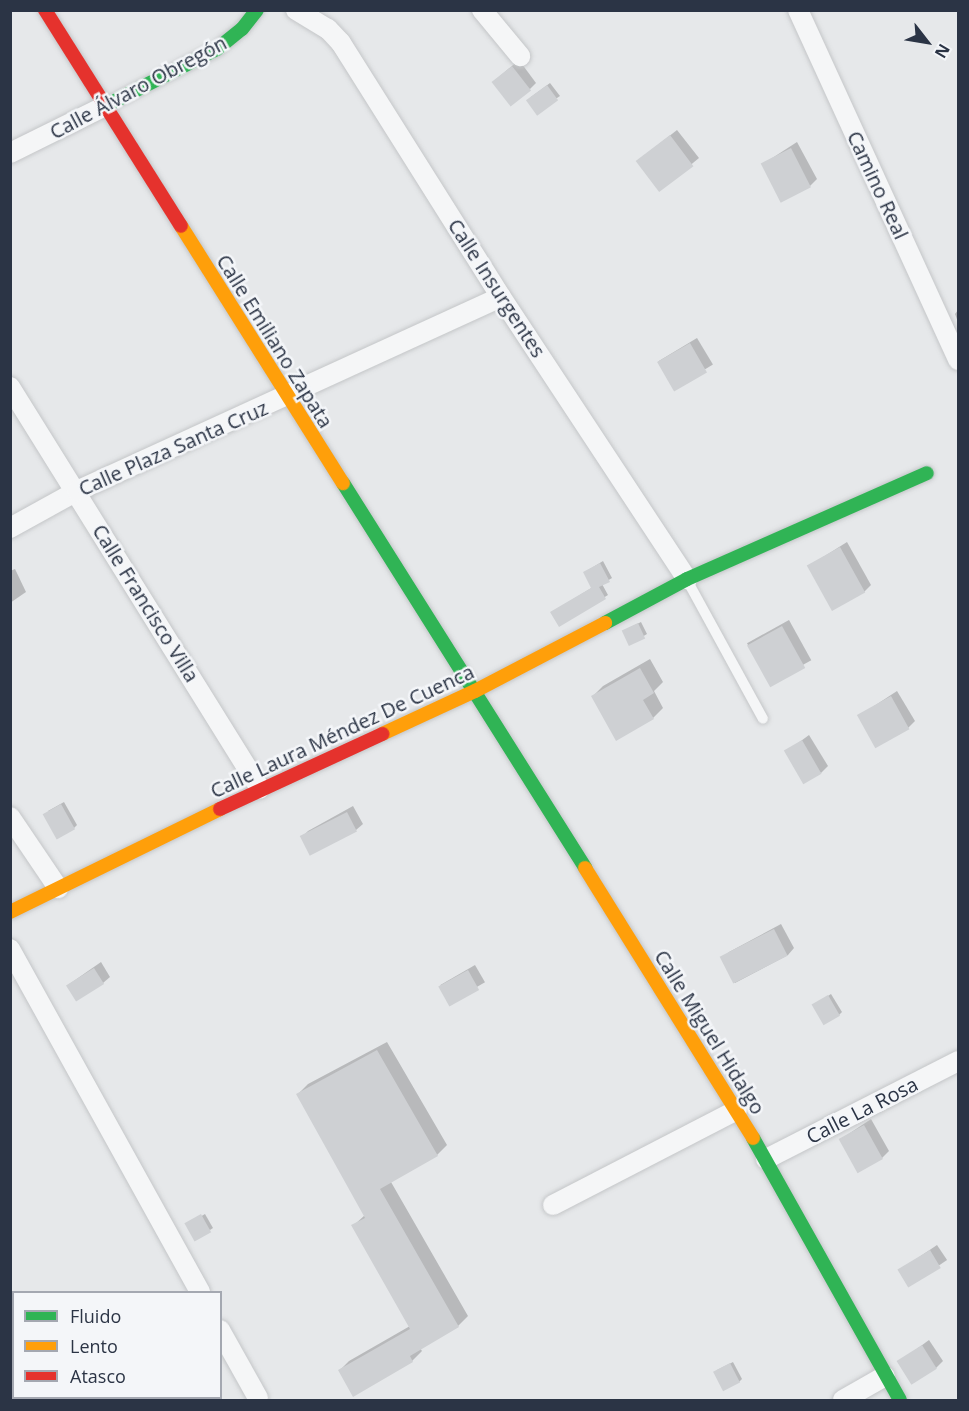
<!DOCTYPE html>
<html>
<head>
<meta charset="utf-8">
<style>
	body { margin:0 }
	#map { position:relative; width:969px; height:1411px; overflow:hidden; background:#e6e8ea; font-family:"Open Sans",sans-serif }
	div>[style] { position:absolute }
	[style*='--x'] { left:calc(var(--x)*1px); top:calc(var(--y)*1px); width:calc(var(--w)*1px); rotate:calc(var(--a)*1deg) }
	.shadow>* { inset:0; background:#0003; transform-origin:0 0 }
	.building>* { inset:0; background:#ced0d3; transform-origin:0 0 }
	.roads { filter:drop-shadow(0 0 2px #c4c6c8) drop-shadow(0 0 2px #c4c6c8) }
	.lane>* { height:10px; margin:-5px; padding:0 5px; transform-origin:5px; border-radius:5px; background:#f5f6f7 }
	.street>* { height:20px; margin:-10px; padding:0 10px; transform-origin:10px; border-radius:10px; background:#f5f6f7 }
	.fast>* { height:14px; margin:-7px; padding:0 7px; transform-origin:7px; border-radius:7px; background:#30b455 }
	.slow>* { height:14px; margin:-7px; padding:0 7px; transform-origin:7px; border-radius:7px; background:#ff9f0a }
	.jam>* { height:14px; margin:-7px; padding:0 7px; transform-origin:7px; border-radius:7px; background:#e5322d }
	span { translate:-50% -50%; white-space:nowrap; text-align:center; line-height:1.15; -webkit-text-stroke:5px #f4f6f9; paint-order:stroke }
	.street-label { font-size:20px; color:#2b3445 }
	.frame { position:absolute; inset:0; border:12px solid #2b3445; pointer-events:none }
	.legend { position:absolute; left:12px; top:1291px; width:210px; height:108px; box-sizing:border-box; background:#f4f6f9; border:2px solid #a4a8b1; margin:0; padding:8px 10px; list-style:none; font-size:18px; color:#2b3445 }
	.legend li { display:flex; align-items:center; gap:12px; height:30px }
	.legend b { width:30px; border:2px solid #a4a8b1 }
	.north { position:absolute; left:897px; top:12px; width:60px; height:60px; -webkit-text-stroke:4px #f4f6f9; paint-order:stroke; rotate:121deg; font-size:16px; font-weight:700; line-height:24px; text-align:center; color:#2b3445 }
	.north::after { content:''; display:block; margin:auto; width:21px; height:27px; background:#2b3445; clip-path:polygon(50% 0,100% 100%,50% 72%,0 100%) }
</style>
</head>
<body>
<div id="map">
	<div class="shadow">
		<div style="clip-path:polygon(519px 60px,536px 83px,530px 89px,493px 82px)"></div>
		<div style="clip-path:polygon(550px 83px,560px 96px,557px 98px,531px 97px)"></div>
		<div style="clip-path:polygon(677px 130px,699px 158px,660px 190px,645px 155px)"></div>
		<div style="clip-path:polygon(797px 142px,817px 179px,810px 186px,782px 201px,763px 164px)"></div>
		<div style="clip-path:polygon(958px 310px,958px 322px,955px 314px)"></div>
		<div style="left:697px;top:338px;width:31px;height:45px;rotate:59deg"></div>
		<div style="clip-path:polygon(847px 542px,871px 585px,864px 592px,809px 566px)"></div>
		<div style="clip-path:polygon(603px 561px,612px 578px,602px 584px,608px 595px,559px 625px,552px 612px,593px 587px,585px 572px)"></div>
		<div style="clip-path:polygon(15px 569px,26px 592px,10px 603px,10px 571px)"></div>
		<div style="left:789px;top:620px;width:46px;height:48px;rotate:61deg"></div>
		<div style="clip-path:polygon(641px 622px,647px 634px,630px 644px,627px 629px)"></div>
		<div style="clip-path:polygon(650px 659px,663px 682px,654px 691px,663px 708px,653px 718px,593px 696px,603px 686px)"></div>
		<div style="clip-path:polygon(897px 691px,915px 721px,908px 728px,859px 716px)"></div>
		<div style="clip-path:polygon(809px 735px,828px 766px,821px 773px,786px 752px)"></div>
		<div style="clip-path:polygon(64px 802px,77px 825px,74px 828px,48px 811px)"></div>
		<div style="clip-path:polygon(353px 806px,363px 824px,356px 830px,302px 837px,308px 831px)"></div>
		<div style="clip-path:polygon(781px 924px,794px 948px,788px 955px,735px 983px,722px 959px,729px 952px)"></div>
		<div style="clip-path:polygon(101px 962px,110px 977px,103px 983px,68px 985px)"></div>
		<div style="left:475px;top:965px;width:20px;height:40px;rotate:60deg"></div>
		<div style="clip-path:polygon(831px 994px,842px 1012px,839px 1015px,814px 1005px)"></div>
		<div style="clip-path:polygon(387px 1042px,447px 1145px,437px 1155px,391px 1182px,468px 1316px,458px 1326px,420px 1348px,422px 1351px,412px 1361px,353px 1395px,340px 1370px,349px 1361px,410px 1326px,353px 1226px,365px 1215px,298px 1094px,308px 1084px)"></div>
		<div style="clip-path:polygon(871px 1119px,889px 1151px,882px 1158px,841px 1139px)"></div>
		<div style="clip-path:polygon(205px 1214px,213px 1228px,210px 1230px,188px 1224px)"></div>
		<div style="left:937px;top:1245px;width:18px;height:46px;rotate:56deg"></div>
		<div style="clip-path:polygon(929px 1340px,943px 1361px,936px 1368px,899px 1362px)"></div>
		<div style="clip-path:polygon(733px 1362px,742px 1379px,739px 1382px,717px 1370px)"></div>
	</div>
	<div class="building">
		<div style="left:512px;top:66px;width:31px;height:26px;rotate:52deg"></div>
		<div style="left:547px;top:85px;width:19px;height:26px;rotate:54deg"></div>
		<div style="left:670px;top:135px;width:39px;height:43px;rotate:53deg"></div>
		<div style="left:791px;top:148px;width:44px;height:34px;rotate:63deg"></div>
		<div style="left:690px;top:343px;width:34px;height:38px;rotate:60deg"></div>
		<div style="left:840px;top:547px;width:52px;height:38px;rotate:61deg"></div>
		<div style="clip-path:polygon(600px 563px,610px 582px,599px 587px,606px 599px,559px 627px,550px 612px,591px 588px,583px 572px)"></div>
		<div style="left:638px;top:623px;width:17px;height:18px;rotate:65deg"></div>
		<div style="left:782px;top:626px;width:48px;height:40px;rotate:61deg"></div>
		<div style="clip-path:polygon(640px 668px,654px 693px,643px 700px,654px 719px,616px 741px,591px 696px)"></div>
		<div style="left:891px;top:696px;width:38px;height:39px;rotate:61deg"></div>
		<div style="left:802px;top:740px;width:39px;height:21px;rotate:60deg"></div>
		<div style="left:61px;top:804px;width:29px;height:21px;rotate:61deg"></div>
		<div style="left:347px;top:812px;width:22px;height:53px;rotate:63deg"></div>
		<div style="left:774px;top:929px;width:30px;height:61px;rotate:63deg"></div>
		<div style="left:94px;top:968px;width:19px;height:33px;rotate:58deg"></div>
		<div style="left:468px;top:970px;width:23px;height:34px;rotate:61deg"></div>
		<div style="left:828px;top:995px;width:24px;height:19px;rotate:60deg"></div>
		<div style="clip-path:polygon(377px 1050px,438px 1156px,380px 1189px,459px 1327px,410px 1356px,413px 1362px,353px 1397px,338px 1370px,410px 1329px,351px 1225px,365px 1218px,296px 1094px)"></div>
		<div style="left:864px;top:1125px;width:39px;height:29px;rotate:61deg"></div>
		<div style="left:201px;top:1214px;width:21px;height:19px;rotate:61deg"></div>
		<div style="left:930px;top:1250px;width:21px;height:38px;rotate:59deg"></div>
		<div style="left:922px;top:1345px;width:28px;height:30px;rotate:58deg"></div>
		<div style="left:730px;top:1363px;width:22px;height:19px;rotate:63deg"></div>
	</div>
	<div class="roads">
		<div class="lane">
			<div style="--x:687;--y:580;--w:158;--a:61.3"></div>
		</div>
		<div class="street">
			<div style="--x:296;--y:10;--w:37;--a:31"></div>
			<div style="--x:328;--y:29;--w:19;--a:47"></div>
			<div style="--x:341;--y:43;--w:300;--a:57.8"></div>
			<div style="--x:501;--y:297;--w:338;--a:56.6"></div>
			<div style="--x:482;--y:10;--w:60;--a:50.4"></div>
			<div style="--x:798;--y:10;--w:385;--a:65.4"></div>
			<div style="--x:10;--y:153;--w:106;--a:-26.3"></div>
			<div style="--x:10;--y:387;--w:473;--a:58.1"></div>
			<div style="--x:10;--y:528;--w:77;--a:-28.9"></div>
			<div style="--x:77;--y:491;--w:466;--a:-24.6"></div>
			<div style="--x:10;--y:817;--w:86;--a:55.9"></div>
			<div style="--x:10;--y:949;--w:392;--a:61"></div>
			<div style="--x:766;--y:1159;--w:216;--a:-27"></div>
			<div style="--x:553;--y:1205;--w:207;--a:-27.3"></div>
			<div style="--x:220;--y:1330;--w:78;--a:60.8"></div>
			<div style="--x:843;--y:1400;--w:48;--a:-29.7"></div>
		</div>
		<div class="fast">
			<div style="--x:105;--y:106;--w:126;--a:-27"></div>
			<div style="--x:217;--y:49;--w:32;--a:-39"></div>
			<div style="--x:242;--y:29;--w:24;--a:-52"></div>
			<div style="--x:343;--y:483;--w:455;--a:57.8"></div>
			<div style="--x:605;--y:623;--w:93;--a:-28.2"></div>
			<div style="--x:687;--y:579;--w:262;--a:-23.8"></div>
			<div style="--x:753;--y:1138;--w:300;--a:60.7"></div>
		</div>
		<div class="slow">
			<div style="--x:181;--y:226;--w:304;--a:57.8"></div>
			<div style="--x:382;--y:734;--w:102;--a:-24.8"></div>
			<div style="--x:475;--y:691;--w:147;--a:-27.6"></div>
			<div style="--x:585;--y:868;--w:318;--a:58.1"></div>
			<div style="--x:10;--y:912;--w:234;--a:-26.1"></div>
		</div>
		<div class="jam">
			<div style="--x:45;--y:10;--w:255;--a:57.8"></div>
			<div style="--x:220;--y:809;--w:179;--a:-24.8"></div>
		</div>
	</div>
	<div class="street-label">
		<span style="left:138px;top:87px;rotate:-28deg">Calle Álvaro Obregón</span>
		<span style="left:878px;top:185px;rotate:65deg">Camino Real</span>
		<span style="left:497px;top:288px;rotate:57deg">Calle Insurgentes</span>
		<span style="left:275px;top:341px;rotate:58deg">Calle Emiliano Zapata</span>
		<span style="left:173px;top:448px;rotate:-24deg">Calle Plaza Santa Cruz</span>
		<span style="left:146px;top:603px;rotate:58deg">Calle Francisco Villa</span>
		<span style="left:342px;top:731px;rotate:-25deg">Calle Laura Méndez De Cuenca</span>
		<span style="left:710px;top:1032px;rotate:58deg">Calle Miguel Hidalgo</span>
		<span style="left:862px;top:1110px;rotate:-27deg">Calle La Rosa</span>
	</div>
	<div class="frame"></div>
	<ul class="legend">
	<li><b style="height:8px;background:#30b455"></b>Fluido</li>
	<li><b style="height:8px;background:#ff9f0a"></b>Lento</li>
	<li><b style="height:8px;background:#e5322d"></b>Atasco</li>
	</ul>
	<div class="north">N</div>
</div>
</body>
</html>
